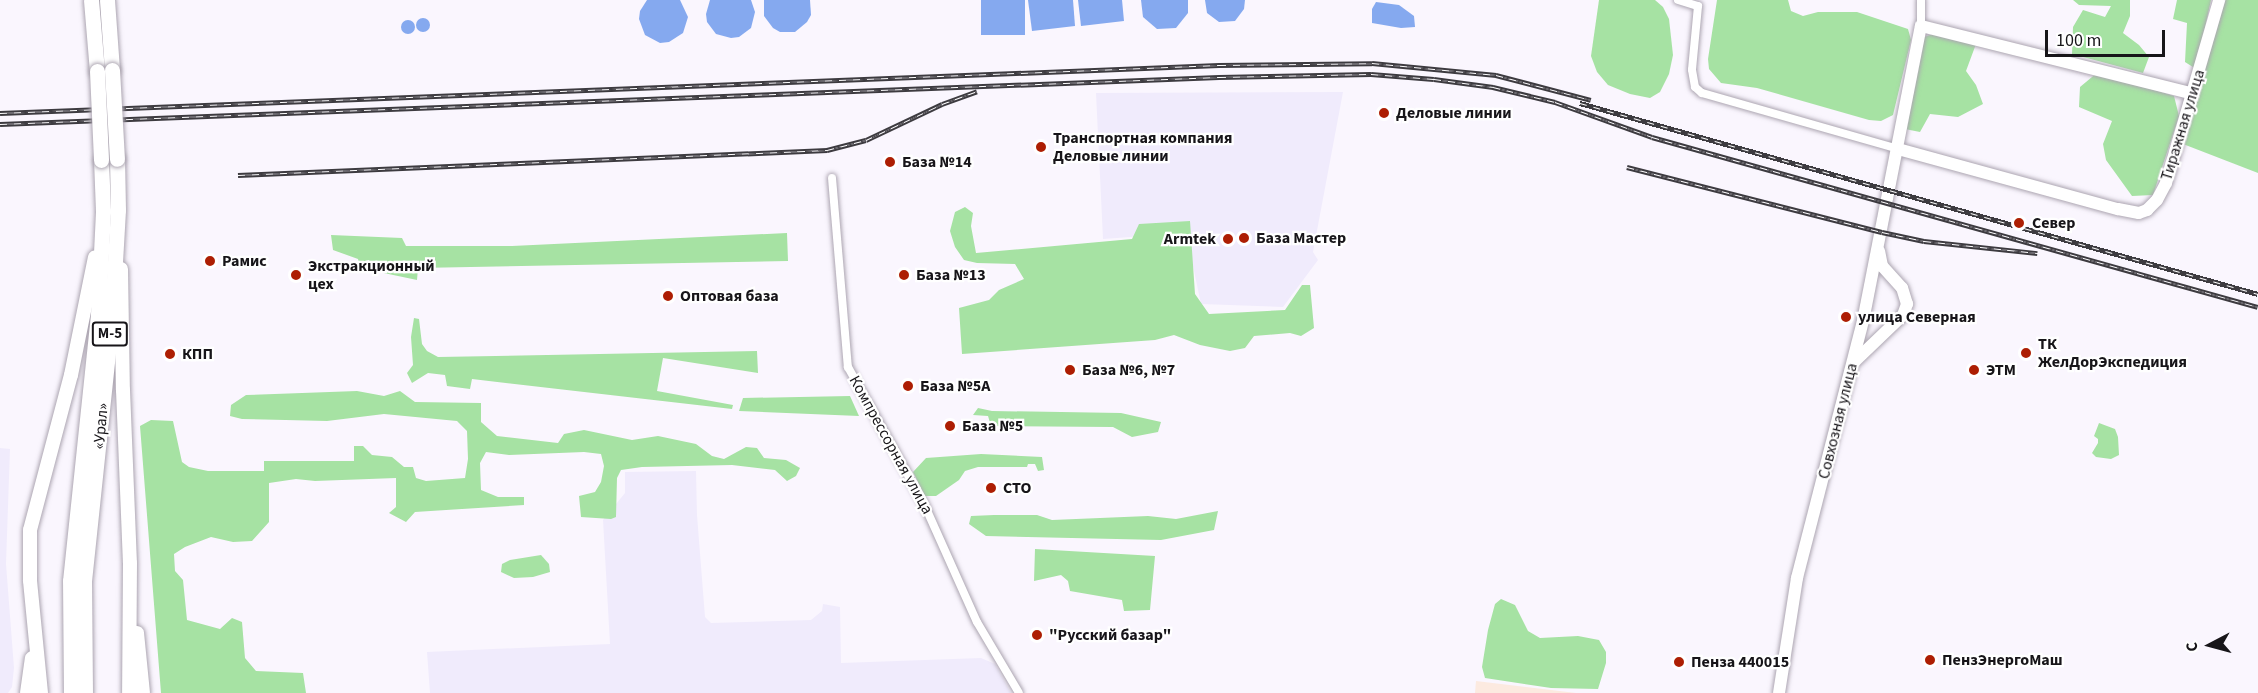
<!DOCTYPE html>
<html>
<head>
<meta charset="utf-8">
<style>
	body { margin:0 }
	#map { position:relative; width:2258px; height:693px; overflow:hidden; background:#faf6fe; font-family:"Source Sans 3",sans-serif }
	div>[style] { position:absolute }
	[style*='--x'] { left:calc(var(--x)*1px); top:calc(var(--y)*1px); width:calc(var(--w)*1px); rotate:calc(var(--a)*1deg) }
	.commercial>* { inset:0; background:#f0ebfc }
	.education>* { inset:0; background:#fceae0 }
	.green>* { inset:0; background:#a6e2a3 }
	.water>* { inset:0; background:#85a9ef; transform-origin:0 0 }
	.round { border-radius:50% }
	.roads { filter:drop-shadow(0 0 2px #aca5b1) drop-shadow(0 0 2px #aca5b1) }
	.street>* { height:8px; margin:-4px; padding:0 4px; transform-origin:4px; border-radius:4px; background:#fff }
	.secondary>* { height:12px; margin:-6px; padding:0 6px; transform-origin:6px; border-radius:6px; background:#fff }
	.primary>* { height:14px; margin:-7px; padding:0 7px; transform-origin:7px; border-radius:7px; background:#fff }
	.highway>* { height:15px; margin:-7.5px; padding:0 7.5px; transform-origin:7.5px; border-radius:7.5px; background:#fff }
	.rail>* { height:4.5px; margin-top:-2.25px; transform-origin:0; background:repeating-linear-gradient(90deg,#fff 0 7px,#3d3b40 0 14px); box-sizing:border-box; border-block:2px solid #3d3b40 }
	.bridges { filter:drop-shadow(0 0 2px #aca5b1) drop-shadow(0 0 2px #aca5b1) }
	.highway-bridge>* { height:15px; margin:-7.5px; padding:0 7.5px; transform-origin:7.5px; border-radius:7.5px; background:#fff }
	.dots>* { width:16px; height:16px; translate:-50% -50%; box-sizing:border-box; border:3px solid #fff; border-radius:50% }
	span { translate:-50% -50%; white-space:nowrap; text-align:center; line-height:1.15; -webkit-text-stroke:4.5px #fff; paint-order:stroke }
	.shield-label span { padding:2px 4px; background:#fff; border:2px solid; border-radius:4px; -webkit-text-stroke-width:0 }
	.shield-label { font-size:15px; color:#171519; font-weight:700 }
	.poi-label { font-size:16px; color:#171519; font-weight:700 }
	.left { translate:0 -50%; text-align:left }
	.right { translate:-100% -50%; text-align:right }
	.street-label { font-size:16px; color:#171519 }
	.north { position:absolute; left:2180px; top:615px; width:60px; height:60px; -webkit-text-stroke:4px #fff; paint-order:stroke; rotate:264deg; font-size:16px; font-weight:700; line-height:24px; text-align:center; color:#171519 }
	.north::after { content:''; display:block; margin:auto; width:21px; height:27px; background:#171519; clip-path:polygon(50% 0,100% 100%,50% 72%,0 100%) }
	.scale { position:absolute; left:2045px; top:30px; width:120px; height:27px; box-sizing:border-box; border:3px solid #171519; border-top:0; padding-left:8px; font-size:18px; line-height:21px; white-space:nowrap; color:#171519; -webkit-text-stroke:4px #fff; paint-order:stroke }
</style>
</head>
<body>
<div id="map">
	<div class="commercial">
		<div style="clip-path:polygon(1343px 92px,1313px 252px,1318px 260px,1283px 307px,1201px 304px,1186px 233px,1103px 239px,1096px 93px)"></div>
		<div style="clip-path:polygon(0 448px,10px 449px,6px 564px,14px 668px,12px 687px,8px 693px,0 693px)"></div>
		<div style="clip-path:polygon(696px 471px,697px 515px,705px 617px,711px 623px,811px 620px,822px 611px,823px 604px,840px 607px,841px 663px,981px 658px,995px 664px,1011px 693px,430px 693px,427px 652px,610px 644px,603px 520px,625px 493px,625px 472px)"></div>
	</div>
	<div class="education">
		<div style="clip-path:polygon(1476px 681px,1576px 693px,1475px 693px)"></div>
	</div>
	<div class="green">
		<div style="clip-path:polygon(1599px 0,1655px 0,1663px 7px,1669px 19px,1673px 55px,1669px 74px,1660px 92px,1650px 98px,1630px 94px,1608px 85px,1597px 72px,1591px 56px)"></div>
		<div style="clip-path:polygon(1717px 0,1788px 0,1791px 11px,1803px 16px,1818px 12px,1857px 12px,1908px 29px,1911px 40px,1893px 115px,1881px 121px,1869px 120px,1757px 88px,1721px 83px,1709px 69px,1708px 59px)"></div>
		<div style="clip-path:polygon(2073px 0,2130px 0,2130px 16px,2123px 33px,2139px 45px,2149px 57px,2143px 73px,2072px 54px,2073px 27px,2083px 10px,2105px 17px,2111px 6px,2079px 5px)"></div>
		<div style="clip-path:polygon(2177px 0,2211px 0,2196px 69px,2185px 62px,2187px 23px,2173px 19px)"></div>
		<div style="clip-path:polygon(2225px 0,2258px 0,2258px 173px,2183px 144px)"></div>
		<div style="clip-path:polygon(1939px 32px,1976px 44px,1966px 71px,1976px 85px,1983px 104px,1958px 117px,1930px 114px,1920px 132px,1905px 129px,1924px 37px)"></div>
		<div style="clip-path:polygon(2098px 72px,2174px 96px,2179px 116px,2153px 195px,2132px 196px,2106px 160px,2103px 144px,2112px 121px,2079px 107px,2080px 87px)"></div>
		<div style="clip-path:polygon(965px 207px,973px 213px,971px 226px,976px 253px,1132px 239px,1139px 224px,1190px 221px,1195px 294px,1209px 314px,1285px 310px,1302px 285px,1310px 285px,1314px 328px,1301px 336px,1290px 333px,1254px 336px,1245px 348px,1230px 351px,1200px 345px,1174px 335px,1155px 340px,962px 354px,959px 308px,989px 300px,999px 290px,1024px 279px,1015px 264px,977px 263px,964px 260px,955px 247px,950px 231px,955px 212px)"></div>
		<div style="clip-path:polygon(787px 233px,788px 261px,418px 268px,417px 280px,360px 268px,358px 259px,333px 250px,331px 235px,402px 238px,406px 246px,512px 246px)"></div>
		<div style="clip-path:polygon(414px 318px,419px 319px,422px 344px,427px 351px,438px 357px,757px 351px,758px 373px,663px 358px,657px 391px,733px 405px,732px 409px,472px 379px,470px 389px,447px 386px,445px 375px,428px 373px,412px 383px,407px 373px,413px 365px,411px 337px)"></div>
		<div style="clip-path:polygon(357px 391px,384px 396px,400px 391px,415px 402px,481px 403px,481px 422px,497px 436px,558px 443px,564px 434px,584px 430px,632px 440px,658px 436px,696px 444px,712px 456px,724px 459px,746px 447px,757px 448px,764px 458px,786px 460px,800px 468px,796px 476px,787px 481px,775px 470px,732px 465px,642px 467px,621px 470px,617px 478px,616px 517px,611px 519px,581px 517px,579px 496px,595px 492px,601px 482px,604px 466px,601px 454px,584px 452px,509px 455px,486px 452px,480px 463px,481px 490px,498px 497px,524px 497px,524px 505px,415px 512px,406px 522px,389px 513px,396px 507px,396px 478px,315px 481px,296px 479px,269px 483px,269px 522px,252px 541px,233px 542px,211px 537px,185px 547px,174px 554px,175px 571px,183px 580px,187px 620px,220px 629px,232px 618px,242px 622px,245px 658px,256px 671px,303px 673px,306px 693px,161px 693px,140px 426px,151px 420px,173px 421px,182px 462px,189px 467px,208px 471px,264px 471px,264px 461px,354px 461px,354px 446px,363px 446px,372px 455px,392px 457px,404px 467px,413px 467px,416px 478px,426px 481px,465px 478px,468px 459px,467px 431px,457px 421px,384px 414px,327px 421px,242px 419px,230px 416px,231px 405px,246px 395px)"></div>
		<div style="clip-path:polygon(850px 396px,859px 416px,739px 411px,743px 398px)"></div>
		<div style="clip-path:polygon(978px 408px,992px 411px,1121px 413px,1161px 422px,1158px 432px,1132px 437px,1113px 427px,991px 426px,988px 416px,973px 415px)"></div>
		<div style="clip-path:polygon(2099px 423px,2115px 429px,2118px 437px,2119px 455px,2111px 459px,2096px 457px,2092px 453px,2098px 443px,2098px 439px,2094px 436px)"></div>
		<div style="clip-path:polygon(981px 454px,1042px 457px,1044px 470px,1038px 471px,1035px 464px,1028px 464px,1027px 467px,978px 467px,965px 471px,959px 480px,936px 496px,925px 496px,913px 472px,926px 458px)"></div>
		<div style="clip-path:polygon(1218px 511px,1214px 530px,1161px 540px,986px 536px,969px 524px,971px 516px,994px 515px,1037px 515px,1052px 520px,1148px 516px,1176px 519px)"></div>
		<div style="clip-path:polygon(1035px 549px,1155px 556px,1150px 610px,1124px 611px,1122px 600px,1070px 591px,1068px 581px,1061px 575px,1034px 581px)"></div>
		<div style="clip-path:polygon(541px 555px,549px 564px,550px 572px,533px 577px,514px 578px,501px 572px,502px 564px,510px 560px)"></div>
		<div style="clip-path:polygon(1501px 599px,1515px 605px,1528px 631px,1540px 638px,1578px 636px,1599px 640px,1606px 652px,1606px 663px,1598px 689px,1551px 688px,1485px 678px,1482px 667px,1488px 630px,1495px 604px)"></div>
	</div>
	<div class="water">
		<div style="clip-path:polygon(647px 0,680px 0,688px 17px,683px 33px,669px 42px,660px 43px,645px 35px,639px 19px,640px 11px)"></div>
		<div style="clip-path:polygon(710px 0,751px 0,755px 12px,751px 28px,739px 37px,731px 38px,716px 34px,707px 22px,706px 14px)"></div>
		<div style="clip-path:polygon(764px 0,810px 0,811px 15px,807px 22px,795px 32px,780px 32px,773px 28px,764px 16px)"></div>
		<div style="left:981px;top:0;width:44px;height:35px"></div>
		<div style="clip-path:polygon(1028px 0,1073px 0,1075px 26px,1032px 31px)"></div>
		<div style="clip-path:polygon(1078px 0,1122px 0,1124px 21px,1081px 26px)"></div>
		<div style="clip-path:polygon(1141px 0,1188px 0,1188px 13px,1176px 28px,1157px 29px,1143px 17px)"></div>
		<div style="clip-path:polygon(1205px 0,1245px 0,1244px 9px,1235px 21px,1219px 22px,1207px 13px)"></div>
		<div style="clip-path:polygon(1376px 2px,1399px 5px,1414px 16px,1415px 27px,1401px 28px,1372px 23px,1372px 9px)"></div>
		<div class="round" style="left:416px;top:18px;width:14px;height:14px"></div>
		<div class="round" style="left:401px;top:20px;width:14px;height:14px"></div>
	</div>
	<div class="roads">
		<div class="street">
			<div style="--x:1678;--y:0;--w:21;--a:17"></div>
			<div style="--x:1698;--y:6;--w:64;--a:95.4"></div>
			<div style="--x:1692;--y:70;--w:17;--a:80"></div>
			<div style="--x:1695;--y:87;--w:9;--a:41"></div>
			<div style="--x:1702;--y:93;--w:204;--a:15.9"></div>
			<div style="--x:1921;--y:0;--w:26;--a:90"></div>
			<div style="--x:832;--y:178;--w:190;--a:85.2"></div>
			<div style="--x:848;--y:367;--w:159;--a:61"></div>
			<div style="--x:925;--y:506;--w:127;--a:65.9"></div>
			<div style="--x:977;--y:622;--w:82;--a:59.4"></div>
		</div>
		<div class="secondary">
			<div style="--x:1898;--y:149;--w:228;--a:15.3"></div>
			<div style="--x:2118;--y:209;--w:21;--a:11"></div>
			<div style="--x:2139;--y:213;--w:9;--a:-21"></div>
			<div style="--x:2147;--y:210;--w:14;--a:-45"></div>
			<div style="--x:2157;--y:200;--w:19;--a:-62"></div>
			<div style="--x:2166;--y:183;--w:191;--a:-73.8"></div>
			<div style="--x:1853;--y:363;--w:69;--a:-43.8"></div>
			<div style="--x:1903;--y:315;--w:12;--a:-70"></div>
			<div style="--x:1907;--y:304;--w:17;--a:-107"></div>
			<div style="--x:1902;--y:288;--w:30;--a:-132"></div>
			<div style="--x:1882;--y:266;--w:15;--a:-101"></div>
			<div style="--x:1779;--y:693;--w:116;--a:-81.1"></div>
			<div style="--x:1797;--y:578;--w:265;--a:-75.6"></div>
			<div style="--x:1863;--y:321;--w:301;--a:-78.9"></div>
			<div style="--x:1921;--y:26;--w:280;--a:14"></div>
		</div>
		<div class="primary">
			<div style="--x:121;--y:269;--w:121;--a:89.1"></div>
			<div style="--x:123;--y:390;--w:173;--a:87.7"></div>
			<div style="--x:130;--y:563;--w:130;--a:90.4"></div>
			<div style="--x:137;--y:633;--w:60;--a:84.3"></div>
			<div style="--x:27;--y:693;--w:35;--a:-82"></div>
			<div style="--x:41;--y:693;--w:114;--a:-95.6"></div>
			<div style="--x:30;--y:580;--w:50;--a:-90"></div>
			<div style="--x:30;--y:530;--w:160;--a:-75.2"></div>
			<div style="--x:71;--y:375;--w:120;--a:-78.5"></div>
		</div>
		<div class="highway">
			<div style="--x:91;--y:0;--w:71;--a:85.2"></div>
			<div style="--x:107;--y:0;--w:70;--a:85.9"></div>
			<div style="--x:71;--y:693;--w:112;--a:-90.5"></div>
			<div style="--x:70;--y:581;--w:268;--a:-84"></div>
			<div style="--x:98;--y:314;--w:103;--a:-87.2"></div>
			<div style="--x:103;--y:211;--w:51;--a:-92.2"></div>
			<div style="--x:85;--y:693;--w:112;--a:-90.5"></div>
			<div style="--x:84;--y:581;--w:268;--a:-84"></div>
			<div style="--x:112;--y:314;--w:104;--a:-86.7"></div>
			<div style="--x:118;--y:210;--w:51;--a:-91.1"></div>
		</div>
	</div>
	<div class="rail">
		<div style="--x:1580;--y:103;--w:704;--a:15.73"></div>
		<div style="--x:0;--y:113;--w:1220;--a:-2.25"></div>
		<div style="--x:1219;--y:65;--w:153;--a:-0.7"></div>
		<div style="--x:1372;--y:63;--w:125;--a:5.5"></div>
		<div style="--x:1496;--y:75;--w:98;--a:14.7"></div>
		<div style="--x:0;--y:124;--w:1220;--a:-2.21"></div>
		<div style="--x:1219;--y:77;--w:152;--a:-1.1"></div>
		<div style="--x:1371;--y:74;--w:63;--a:4.5"></div>
		<div style="--x:1434;--y:79;--w:60;--a:7.7"></div>
		<div style="--x:1493;--y:87;--w:64;--a:13.6"></div>
		<div style="--x:1555;--y:102;--w:103;--a:19.8"></div>
		<div style="--x:1652;--y:137;--w:629;--a:15.67"></div>
		<div style="--x:1627;--y:167;--w:263;--a:14.3"></div>
		<div style="--x:1882;--y:232;--w:43;--a:12.1"></div>
		<div style="--x:1924;--y:241;--w:114;--a:6.1"></div>
		<div style="--x:238;--y:175;--w:590;--a:-2.43"></div>
		<div style="--x:827;--y:150;--w:40;--a:-14.4"></div>
		<div style="--x:866;--y:140;--w:84;--a:-25.3"></div>
		<div style="--x:942;--y:104;--w:37;--a:-20"></div>
	</div>
	<div class="bridges">
		<div class="highway-bridge">
			<div style="--x:112;--y:70;--w:89;--a:86.8"></div>
			<div style="--x:97;--y:71;--w:89;--a:87.4"></div>
		</div>
	</div>
	<div class="dots">
		<div style="left:1384px;top:113px;background:#ad1e03"></div>
		<div style="left:1041px;top:147px;background:#ad1e03"></div>
		<div style="left:890px;top:162px;background:#ad1e03"></div>
		<div style="left:2019px;top:223px;background:#ad1e03"></div>
		<div style="left:1244px;top:238px;background:#ad1e03"></div>
		<div style="left:1228px;top:239px;background:#ad1e03"></div>
		<div style="left:210px;top:261px;background:#ad1e03"></div>
		<div style="left:296px;top:275px;background:#ad1e03"></div>
		<div style="left:904px;top:275px;background:#ad1e03"></div>
		<div style="left:668px;top:296px;background:#ad1e03"></div>
		<div style="left:1846px;top:317px;background:#ad1e03"></div>
		<div style="left:2026px;top:353px;background:#ad1e03"></div>
		<div style="left:170px;top:354px;background:#ad1e03"></div>
		<div style="left:1070px;top:370px;background:#ad1e03"></div>
		<div style="left:1974px;top:370px;background:#ad1e03"></div>
		<div style="left:908px;top:386px;background:#ad1e03"></div>
		<div style="left:950px;top:426px;background:#ad1e03"></div>
		<div style="left:991px;top:488px;background:#ad1e03"></div>
		<div style="left:1037px;top:635px;background:#ad1e03"></div>
		<div style="left:1930px;top:660px;background:#ad1e03"></div>
		<div style="left:1679px;top:662px;background:#ad1e03"></div>
	</div>
	<div class="shield-label">
		<span style="left:110px;top:334px">М-5</span>
	</div>
	<div class="poi-label">
		<span class="left" style="left:1396px;top:113px">Деловые линии</span>
		<span class="left" style="left:1053px;top:147px">Транспортная компания<br>Деловые линии</span>
		<span class="left" style="left:902px;top:162px">База №14</span>
		<span class="left" style="left:2032px;top:223px">Север</span>
		<span class="left" style="left:1256px;top:238px">База Мастер</span>
		<span class="right" style="left:1216px;top:239px">Armtek</span>
		<span class="left" style="left:222px;top:261px">Рамис</span>
		<span class="left" style="left:308px;top:275px">Экстракционный<br>цех</span>
		<span class="left" style="left:916px;top:275px">База №13</span>
		<span class="left" style="left:680px;top:296px">Оптовая база</span>
		<span class="left" style="left:1858px;top:317px">улица Северная</span>
		<span class="left" style="left:2038px;top:353px">ТК<br>ЖелДорЭкспедиция</span>
		<span class="left" style="left:182px;top:354px">КПП</span>
		<span class="left" style="left:1082px;top:370px">База №6, №7</span>
		<span class="left" style="left:1986px;top:370px">ЭТМ</span>
		<span class="left" style="left:920px;top:386px">База №5А</span>
		<span class="left" style="left:962px;top:426px">База №5</span>
		<span class="left" style="left:1003px;top:488px">СТО</span>
		<span class="left" style="left:1049px;top:635px">"Русский базар"</span>
		<span class="left" style="left:1942px;top:660px">ПензЭнергоМаш</span>
		<span class="left" style="left:1691px;top:662px">Пенза 440015</span>
	</div>
	<div class="street-label">
		<span style="left:2183px;top:125px;rotate:-73deg">Тиражная улица</span>
		<span style="left:1838px;top:421px;rotate:-76deg">Совхозная улица</span>
		<span style="left:101px;top:426px;rotate:-85deg">«Урал»</span>
		<span style="left:891px;top:445px;rotate:61deg">Компрессорная улица</span>
	</div>
	<div class="north">С</div>
	<div class="scale">100 m</div>
</div>
</body>
</html>
